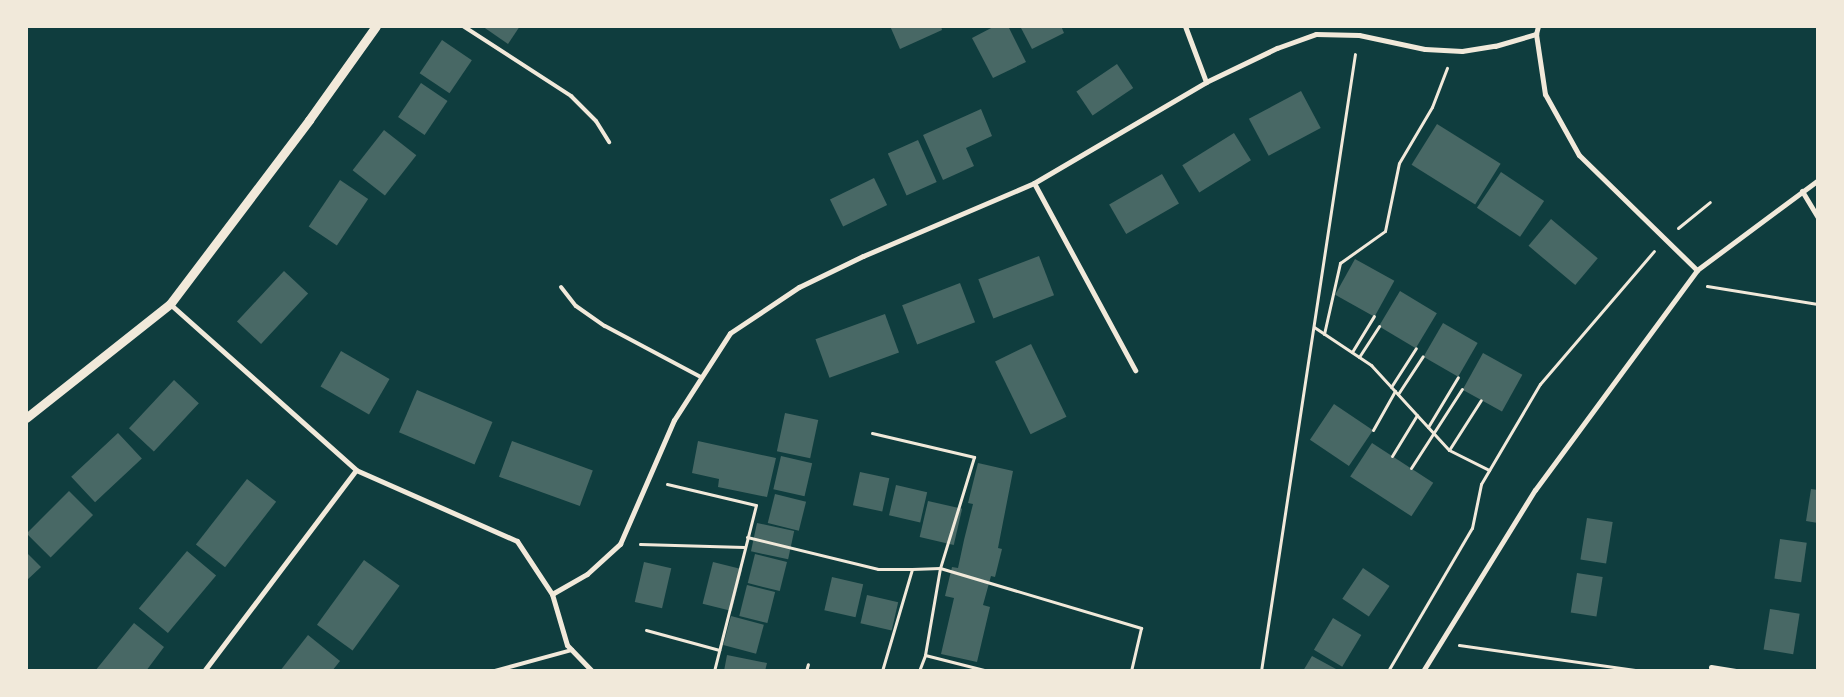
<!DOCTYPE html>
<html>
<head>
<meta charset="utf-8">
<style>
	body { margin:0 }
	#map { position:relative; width:1844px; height:697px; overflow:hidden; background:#0f3d3e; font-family:"Fira Sans Condensed",sans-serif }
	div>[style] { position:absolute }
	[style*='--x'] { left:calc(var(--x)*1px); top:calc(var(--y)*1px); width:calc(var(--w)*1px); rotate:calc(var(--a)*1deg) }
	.building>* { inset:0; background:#486865; transform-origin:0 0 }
	.path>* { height:3px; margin:-1.5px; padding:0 1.5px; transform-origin:1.5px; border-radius:1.5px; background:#f1e9da }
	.service>* { height:4px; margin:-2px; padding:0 2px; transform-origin:2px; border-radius:2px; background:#f1e9da }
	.minor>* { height:5px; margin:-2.5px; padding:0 2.5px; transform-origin:2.5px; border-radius:2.5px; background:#f1e9da }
	.tertiary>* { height:9px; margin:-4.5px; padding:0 4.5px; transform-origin:4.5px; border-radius:4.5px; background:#f1e9da }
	span { translate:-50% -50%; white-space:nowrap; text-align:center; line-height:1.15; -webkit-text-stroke:5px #f1e9da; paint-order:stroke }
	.frame { position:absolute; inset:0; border:28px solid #f1e9da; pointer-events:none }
</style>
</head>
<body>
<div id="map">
	<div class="building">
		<div style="clip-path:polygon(482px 26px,520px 26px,508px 44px)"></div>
		<div style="clip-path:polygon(890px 26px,941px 26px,942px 30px,900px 49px)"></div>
		<div style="clip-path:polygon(995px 26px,1008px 26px,1026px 62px,993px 78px,972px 38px)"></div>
		<div style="clip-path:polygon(1020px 26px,1061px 26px,1064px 33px,1032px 49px)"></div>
		<div style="left:442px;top:40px;width:36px;height:40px;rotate:34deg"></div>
		<div style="left:1117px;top:64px;width:29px;height:49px;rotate:56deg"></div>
		<div style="left:421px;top:83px;width:32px;height:41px;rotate:34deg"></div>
		<div style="left:1301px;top:91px;width:42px;height:59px;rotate:62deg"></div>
		<div style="clip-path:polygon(981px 109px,992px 136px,966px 148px,974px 166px,943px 180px,923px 135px)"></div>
		<div style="left:1437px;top:124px;width:75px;height:48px;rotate:32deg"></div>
		<div style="left:384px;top:130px;width:41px;height:51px;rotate:38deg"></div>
		<div style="left:1234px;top:133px;width:32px;height:61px;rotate:58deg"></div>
		<div style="left:918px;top:140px;width:46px;height:33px;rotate:66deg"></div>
		<div style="left:1501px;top:172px;width:52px;height:43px;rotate:34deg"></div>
		<div style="left:1162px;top:174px;width:34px;height:61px;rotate:60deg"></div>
		<div style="left:874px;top:178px;width:30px;height:49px;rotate:64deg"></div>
		<div style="left:340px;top:180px;width:34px;height:56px;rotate:34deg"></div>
		<div style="left:1551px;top:219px;width:61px;height:35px;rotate:40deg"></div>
		<div style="left:1039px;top:256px;width:42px;height:65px;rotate:69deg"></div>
		<div style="left:1355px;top:259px;width:45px;height:41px;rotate:29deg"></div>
		<div style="left:284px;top:271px;width:33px;height:69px;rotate:43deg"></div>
		<div style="left:960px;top:283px;width:42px;height:62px;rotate:69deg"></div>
		<div style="left:1400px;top:291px;width:43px;height:41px;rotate:31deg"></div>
		<div style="left:885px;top:314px;width:41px;height:74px;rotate:70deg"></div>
		<div style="left:1443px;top:323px;width:40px;height:39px;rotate:30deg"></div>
		<div style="left:1031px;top:344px;width:81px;height:40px;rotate:64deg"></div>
		<div style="left:341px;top:351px;width:56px;height:41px;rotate:30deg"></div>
		<div style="left:1483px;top:353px;width:45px;height:42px;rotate:29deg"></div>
		<div style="left:174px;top:380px;width:34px;height:66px;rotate:43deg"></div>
		<div style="left:417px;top:390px;width:82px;height:46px;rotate:23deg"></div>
		<div style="left:1334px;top:404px;width:47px;height:43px;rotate:34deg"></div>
		<div style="left:785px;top:413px;width:34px;height:39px;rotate:12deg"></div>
		<div style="left:118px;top:433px;width:35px;height:64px;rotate:47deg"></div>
		<div style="left:512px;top:441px;width:86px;height:38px;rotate:20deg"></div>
		<div style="clip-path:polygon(698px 441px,776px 458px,767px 497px,718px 487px,719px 479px,692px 473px)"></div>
		<div style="left:1372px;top:443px;width:73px;height:40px;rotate:33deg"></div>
		<div style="left:781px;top:456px;width:32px;height:34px;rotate:13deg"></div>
		<div style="clip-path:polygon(978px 463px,1013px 471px,998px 548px,1002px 549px,995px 577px,991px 576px,983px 605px,990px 607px,977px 662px,941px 654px,954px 598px,945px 596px,952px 567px,958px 568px,964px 540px,973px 504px,968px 503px)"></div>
		<div style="left:860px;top:472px;width:30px;height:34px;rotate:12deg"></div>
		<div style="left:247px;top:479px;width:37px;height:83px;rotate:38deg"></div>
		<div style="left:896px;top:485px;width:32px;height:31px;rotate:13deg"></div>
		<div style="clip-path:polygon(1811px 489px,1818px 490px,1818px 523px,1806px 521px)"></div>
		<div style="left:69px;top:491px;width:34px;height:60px;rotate:45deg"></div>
		<div style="left:775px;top:494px;width:32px;height:30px;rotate:14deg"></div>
		<div style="left:928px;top:501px;width:35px;height:37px;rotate:13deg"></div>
		<div style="left:1587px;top:518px;width:26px;height:42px;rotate:9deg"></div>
		<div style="left:757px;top:523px;width:38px;height:29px;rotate:12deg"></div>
		<div style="left:1780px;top:539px;width:27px;height:40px;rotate:8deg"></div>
		<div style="left:187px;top:551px;width:38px;height:75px;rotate:40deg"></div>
		<div style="clip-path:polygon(26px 552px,41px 567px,26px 581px)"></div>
		<div style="left:755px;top:554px;width:33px;height:30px;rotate:14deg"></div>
		<div style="left:364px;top:560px;width:44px;height:80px;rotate:36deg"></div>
		<div style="left:644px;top:562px;width:28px;height:41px;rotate:13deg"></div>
		<div style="left:713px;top:562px;width:30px;height:43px;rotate:14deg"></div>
		<div style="left:1363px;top:568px;width:32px;height:37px;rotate:34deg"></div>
		<div style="left:1577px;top:573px;width:26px;height:40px;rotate:9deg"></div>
		<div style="left:832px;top:577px;width:32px;height:34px;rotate:13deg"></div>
		<div style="left:747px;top:585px;width:29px;height:32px;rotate:14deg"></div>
		<div style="left:867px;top:595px;width:32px;height:29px;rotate:13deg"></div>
		<div style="left:1770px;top:609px;width:30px;height:41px;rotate:9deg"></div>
		<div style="left:731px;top:616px;width:34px;height:30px;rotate:15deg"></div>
		<div style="left:1333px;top:618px;width:33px;height:37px;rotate:31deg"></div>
		<div style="clip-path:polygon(134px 623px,164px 647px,146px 671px,95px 671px)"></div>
		<div style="clip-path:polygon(308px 635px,340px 661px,332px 671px,280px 671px)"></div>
		<div style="clip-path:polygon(727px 655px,767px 663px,765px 671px,724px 671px)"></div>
		<div style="clip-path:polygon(1312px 656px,1336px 669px,1335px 671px,1303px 671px)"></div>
	</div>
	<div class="path">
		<div style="--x:1678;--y:228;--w:41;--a:-39.1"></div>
		<div style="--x:1707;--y:286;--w:112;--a:9.2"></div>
		<div style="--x:1314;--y:327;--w:69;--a:33.7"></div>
		<div style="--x:1371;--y:365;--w:115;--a:47.5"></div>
		<div style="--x:1449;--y:450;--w:45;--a:26.6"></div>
		<div style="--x:1324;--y:334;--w:73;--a:-77.3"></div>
		<div style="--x:1340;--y:263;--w:55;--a:-35.4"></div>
		<div style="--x:1385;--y:231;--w:69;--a:-78.4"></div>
		<div style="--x:1399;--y:163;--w:65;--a:-59.5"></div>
		<div style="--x:1432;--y:107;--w:42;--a:-69"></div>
		<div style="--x:1352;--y:352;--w:42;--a:-58.6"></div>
		<div style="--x:1359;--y:357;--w:37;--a:-57"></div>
		<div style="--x:1391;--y:387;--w:46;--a:-57.3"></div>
		<div style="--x:1398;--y:394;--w:45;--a:-56.7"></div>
		<div style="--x:1428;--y:427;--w:58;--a:-59"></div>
		<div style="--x:1373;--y:430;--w:45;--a:-60.6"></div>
		<div style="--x:872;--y:433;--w:105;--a:13.2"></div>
		<div style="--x:974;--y:457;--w:116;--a:107"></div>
		<div style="--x:940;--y:568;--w:88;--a:99.8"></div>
		<div style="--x:925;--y:655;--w:65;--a:14.3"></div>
		<div style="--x:1449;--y:450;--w:59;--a:-57.4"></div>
		<div style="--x:1392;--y:456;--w:48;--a:-58.6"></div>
		<div style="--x:1411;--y:468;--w:94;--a:-57.2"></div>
		<div style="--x:667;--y:484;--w:91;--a:13.3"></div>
		<div style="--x:756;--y:505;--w:171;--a:104.2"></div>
		<div style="--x:747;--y:537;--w:135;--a:13.7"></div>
		<div style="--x:878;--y:569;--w:34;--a:0"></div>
		<div style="--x:640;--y:544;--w:104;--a:1.7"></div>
		<div style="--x:646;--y:630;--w:76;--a:15.3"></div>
		<div style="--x:1459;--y:645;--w:185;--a:8.1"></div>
		<div style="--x:806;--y:671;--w:7;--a:-74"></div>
		<div style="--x:882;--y:671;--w:106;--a:-73.6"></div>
		<div style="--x:912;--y:569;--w:28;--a:-2"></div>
		<div style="--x:940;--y:568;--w:210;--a:16.6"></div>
		<div style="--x:1141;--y:628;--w:44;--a:103.1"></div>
		<div style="--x:919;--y:671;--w:17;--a:-69"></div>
		<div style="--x:1261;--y:671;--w:624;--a:-81.34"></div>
		<div style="--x:1388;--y:671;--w:166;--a:-59.6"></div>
		<div style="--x:1472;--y:528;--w:45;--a:-78.4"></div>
		<div style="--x:1481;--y:484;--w:116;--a:-59.5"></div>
		<div style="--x:1540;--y:384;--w:175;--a:-49.4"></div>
	</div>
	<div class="service">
		<div style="--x:463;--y:26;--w:129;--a:32.9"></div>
		<div style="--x:571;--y:96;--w:35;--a:45"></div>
		<div style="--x:596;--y:121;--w:25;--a:58"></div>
		<div style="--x:561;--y:287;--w:24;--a:52"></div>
		<div style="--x:576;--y:306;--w:35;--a:35"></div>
		<div style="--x:605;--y:326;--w:109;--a:28"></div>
		<div style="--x:495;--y:671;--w:80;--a:-15.3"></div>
	</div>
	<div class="minor">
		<div style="--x:1185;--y:26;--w:60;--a:69.4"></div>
		<div style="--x:1538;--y:26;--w:8;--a:104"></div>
		<div style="--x:1536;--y:34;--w:61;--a:81.5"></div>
		<div style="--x:1545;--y:94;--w:70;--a:60.9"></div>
		<div style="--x:1579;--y:155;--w:165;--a:44.3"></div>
		<div style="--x:1034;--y:183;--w:213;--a:61.6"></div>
		<div style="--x:1802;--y:191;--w:31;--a:59"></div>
		<div style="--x:170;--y:304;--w:249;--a:41.7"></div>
		<div style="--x:356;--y:470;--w:176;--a:23.8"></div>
		<div style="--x:517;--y:541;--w:64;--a:56.6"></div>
		<div style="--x:1711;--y:667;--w:25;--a:9"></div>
		<div style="--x:204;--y:671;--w:252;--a:-52.9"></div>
		<div style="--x:592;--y:671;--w:36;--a:-134"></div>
		<div style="--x:567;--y:645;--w:53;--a:-106.4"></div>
		<div style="--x:552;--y:594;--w:40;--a:-29.7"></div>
		<div style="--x:587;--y:574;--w:45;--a:-42.3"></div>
		<div style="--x:620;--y:544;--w:135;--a:-66.5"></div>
		<div style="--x:674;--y:420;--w:103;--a:-57.2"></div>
		<div style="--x:730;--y:333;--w:83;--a:-33.7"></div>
		<div style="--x:799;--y:287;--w:71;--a:-25.8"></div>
		<div style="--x:863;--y:256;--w:186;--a:-23.1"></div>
		<div style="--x:1034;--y:183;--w:199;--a:-30.4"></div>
		<div style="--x:1206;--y:82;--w:79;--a:-25.6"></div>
		<div style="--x:1277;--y:48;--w:41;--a:-19.7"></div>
		<div style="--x:1316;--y:34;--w:43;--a:1.3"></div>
		<div style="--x:1359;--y:35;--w:67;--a:12"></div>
		<div style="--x:1425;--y:49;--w:37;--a:3"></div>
		<div style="--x:1462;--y:51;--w:33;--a:-9"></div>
		<div style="--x:1495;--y:46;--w:43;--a:-16.3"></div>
		<div style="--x:1423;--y:671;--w:213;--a:-58.3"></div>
		<div style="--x:1535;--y:490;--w:273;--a:-53.6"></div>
		<div style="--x:1697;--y:270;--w:151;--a:-36.6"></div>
	</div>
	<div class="tertiary">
		<div style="--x:26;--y:418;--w:184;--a:-38.4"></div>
		<div style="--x:170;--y:304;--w:231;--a:-52.9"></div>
		<div style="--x:309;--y:120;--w:115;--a:-54.5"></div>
	</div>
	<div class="frame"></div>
</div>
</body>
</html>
